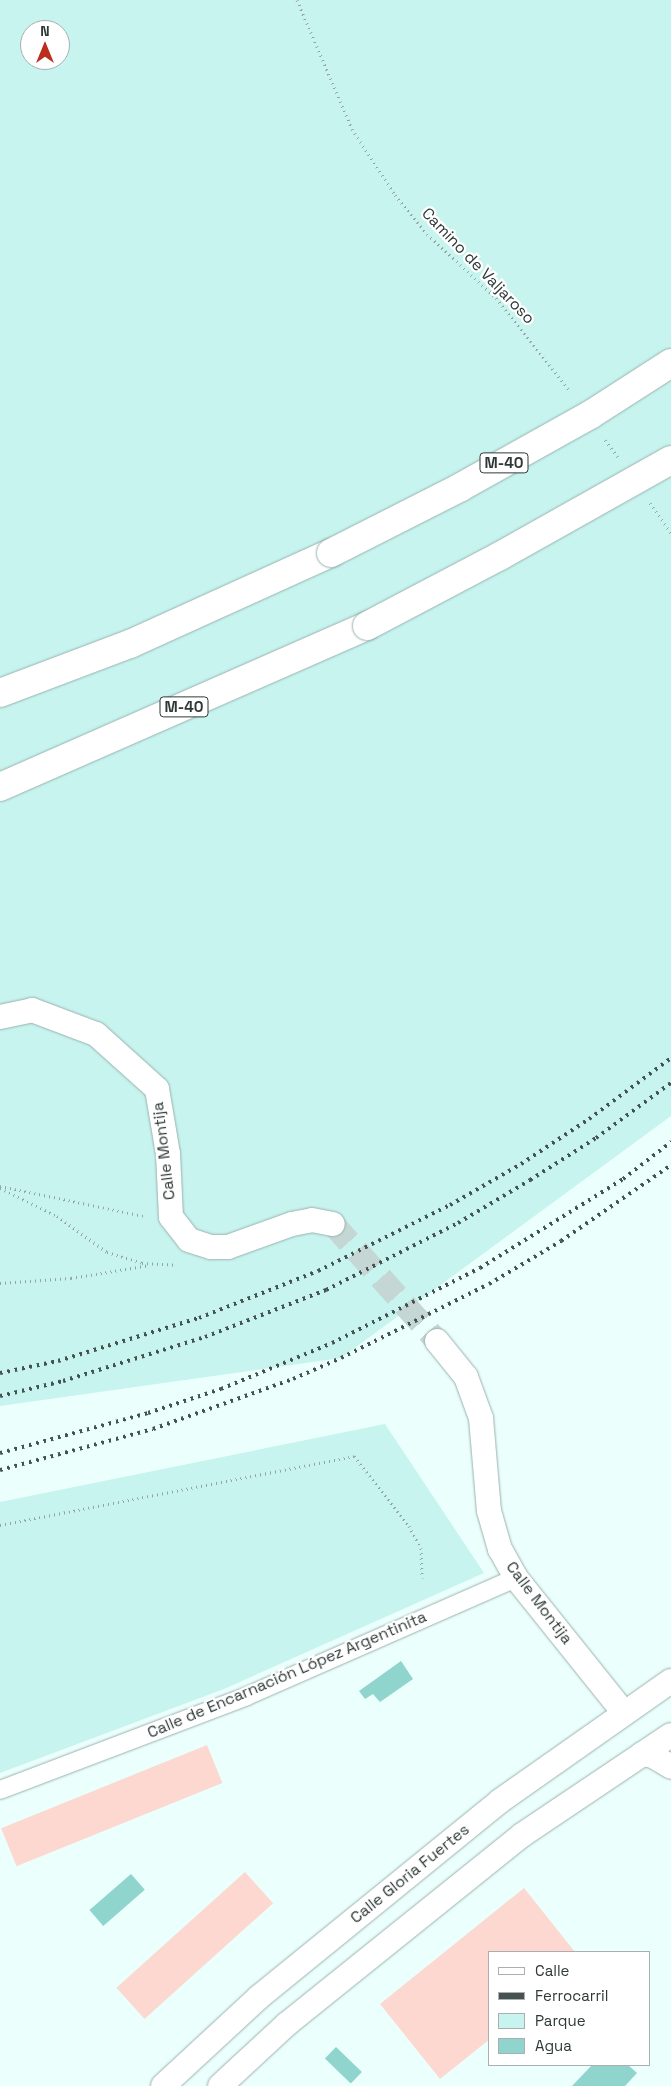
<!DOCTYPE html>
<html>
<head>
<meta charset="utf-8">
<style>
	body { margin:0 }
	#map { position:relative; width:671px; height:2086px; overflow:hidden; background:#ebfffc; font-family:"Space Grotesk",sans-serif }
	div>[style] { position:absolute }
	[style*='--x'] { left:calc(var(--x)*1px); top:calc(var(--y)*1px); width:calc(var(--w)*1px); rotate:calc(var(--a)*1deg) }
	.green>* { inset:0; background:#c7f4ef }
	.water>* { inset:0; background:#8fd4cd; transform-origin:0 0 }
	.building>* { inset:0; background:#fdd8d1; transform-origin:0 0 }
	.minor-tunnel>* { height:24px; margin-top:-12px; transform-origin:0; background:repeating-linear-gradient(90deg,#c5d7d5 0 24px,transparent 0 36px) }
	.path>* { height:3px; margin-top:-1.5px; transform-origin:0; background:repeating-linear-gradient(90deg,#94a4a2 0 1px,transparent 0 5px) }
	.roads { filter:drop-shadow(0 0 1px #9ab2af) drop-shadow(0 0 1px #9ab2af) }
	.pedestrian>* { height:18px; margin:-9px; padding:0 9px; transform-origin:9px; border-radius:9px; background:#fff }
	.minor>* { height:24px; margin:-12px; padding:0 12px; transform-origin:12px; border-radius:12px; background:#fff }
	.motorway>* { height:28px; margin:-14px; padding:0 14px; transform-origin:14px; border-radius:14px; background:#fff }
	.rail>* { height:4px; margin-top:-2px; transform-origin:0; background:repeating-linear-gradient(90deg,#465250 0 2.5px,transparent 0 7.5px) }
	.bridges { filter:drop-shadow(0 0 1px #9ab2af) drop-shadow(0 0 1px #9ab2af) }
	.motorway-bridge>* { height:28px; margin:-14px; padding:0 14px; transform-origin:14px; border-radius:14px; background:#fff }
	span { translate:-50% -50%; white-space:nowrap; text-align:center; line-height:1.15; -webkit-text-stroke:4.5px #fff; paint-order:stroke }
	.shield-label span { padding:1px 4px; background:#fff; border:1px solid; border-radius:4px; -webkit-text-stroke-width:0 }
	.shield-label { font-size:15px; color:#2e3837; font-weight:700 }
	.street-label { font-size:16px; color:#2e3837 }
	.legend { position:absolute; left:488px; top:1951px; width:162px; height:115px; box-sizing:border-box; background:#fff; border:1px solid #abafaf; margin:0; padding:6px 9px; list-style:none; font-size:15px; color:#2e3837 }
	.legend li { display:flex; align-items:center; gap:10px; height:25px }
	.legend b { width:25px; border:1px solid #abafaf }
	.north { position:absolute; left:20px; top:20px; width:50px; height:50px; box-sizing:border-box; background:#fff; border:1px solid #abafaf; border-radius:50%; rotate:0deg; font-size:14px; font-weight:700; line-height:20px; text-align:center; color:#2e3837 }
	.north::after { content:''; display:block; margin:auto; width:18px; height:22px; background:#bb2e1e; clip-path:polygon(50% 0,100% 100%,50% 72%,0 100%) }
</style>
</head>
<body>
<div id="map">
	<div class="green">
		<div style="clip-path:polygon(evenodd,0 0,671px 0,671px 1116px,341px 1358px,0 1406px,0 0,30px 30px,60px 30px,60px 60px,30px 60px,30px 30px)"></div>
		<div style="clip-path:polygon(385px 1424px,484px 1573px,224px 1689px,0 1773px,0 1502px)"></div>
	</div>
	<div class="water">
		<div style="clip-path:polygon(401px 1661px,413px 1679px,380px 1702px,373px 1694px,365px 1699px,359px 1691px)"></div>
		<div style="left:131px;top:1874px;width:21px;height:55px;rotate:49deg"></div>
		<div style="left:336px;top:2047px;width:36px;height:16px;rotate:44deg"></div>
		<div style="clip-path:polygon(592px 2065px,628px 2065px,637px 2073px,625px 2086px,572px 2086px)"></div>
	</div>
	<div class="building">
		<div style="left:207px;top:1745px;width:41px;height:222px;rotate:68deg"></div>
		<div style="left:245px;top:1872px;width:42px;height:173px;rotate:48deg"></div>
		<div style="clip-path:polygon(524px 1888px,575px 1952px,490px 1952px,490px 2039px,440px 2079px,380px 2004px)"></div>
	</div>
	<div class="minor-tunnel">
		<div style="--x:333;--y:1224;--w:157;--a:48.4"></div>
	</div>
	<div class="path">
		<div style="--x:297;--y:0;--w:140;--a:66.9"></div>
		<div style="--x:352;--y:129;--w:79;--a:56.9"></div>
		<div style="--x:395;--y:195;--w:50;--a:50.6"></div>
		<div style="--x:427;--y:234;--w:94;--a:42.8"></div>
		<div style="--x:496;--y:298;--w:120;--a:51.4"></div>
		<div style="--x:605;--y:440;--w:21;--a:53"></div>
		<div style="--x:650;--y:503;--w:37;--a:55"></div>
		<div style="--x:0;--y:1186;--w:146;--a:11.8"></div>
		<div style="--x:0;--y:1188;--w:64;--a:26.2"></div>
		<div style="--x:57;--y:1216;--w:62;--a:35.8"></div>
		<div style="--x:107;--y:1252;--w:37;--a:17"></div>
		<div style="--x:142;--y:1263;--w:35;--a:3"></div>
		<div style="--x:0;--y:1283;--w:71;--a:-4"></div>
		<div style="--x:71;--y:1278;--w:80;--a:-9.3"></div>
		<div style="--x:0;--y:1525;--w:361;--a:-11"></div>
		<div style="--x:354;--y:1456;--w:89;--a:51.8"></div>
		<div style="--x:409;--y:1526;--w:25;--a:61"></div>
		<div style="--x:421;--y:1548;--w:30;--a:88"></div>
	</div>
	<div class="roads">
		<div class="pedestrian">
			<div style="--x:0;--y:1790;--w:264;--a:-20.8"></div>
			<div style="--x:247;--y:1696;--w:294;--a:-23.7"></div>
		</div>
		<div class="minor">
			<div style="--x:0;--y:1017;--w:33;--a:-12"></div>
			<div style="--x:32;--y:1010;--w:68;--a:20.6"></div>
			<div style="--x:96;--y:1034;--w:82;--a:42"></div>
			<div style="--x:157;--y:1089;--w:66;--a:80.4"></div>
			<div style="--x:168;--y:1154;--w:63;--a:87.3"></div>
			<div style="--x:171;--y:1217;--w:29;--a:52"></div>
			<div style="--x:189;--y:1240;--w:23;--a:18"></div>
			<div style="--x:211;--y:1247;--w:17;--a:0"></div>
			<div style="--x:228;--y:1247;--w:68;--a:-19.8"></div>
			<div style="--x:292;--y:1224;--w:20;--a:-11"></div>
			<div style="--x:312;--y:1220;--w:21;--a:11"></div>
			<div style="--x:437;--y:1341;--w:46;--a:51.1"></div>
			<div style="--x:466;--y:1377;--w:44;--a:69.9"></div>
			<div style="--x:481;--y:1418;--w:93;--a:85.1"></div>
			<div style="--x:489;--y:1511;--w:40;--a:74"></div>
			<div style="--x:500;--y:1549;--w:33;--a:61"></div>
			<div style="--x:516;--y:1578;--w:173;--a:51.3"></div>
			<div style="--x:642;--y:1754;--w:11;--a:10"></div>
			<div style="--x:653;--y:1756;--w:21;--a:31"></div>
			<div style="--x:163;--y:2086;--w:131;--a:-42.8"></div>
			<div style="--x:259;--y:1997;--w:311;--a:-39.1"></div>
			<div style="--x:500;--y:1801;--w:209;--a:-35.1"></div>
			<div style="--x:220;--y:2086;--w:91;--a:-42.8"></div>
			<div style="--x:287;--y:2024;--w:302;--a:-38.8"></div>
			<div style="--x:522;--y:1835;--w:179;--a:-33.9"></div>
		</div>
		<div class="motorway">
			<div style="--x:0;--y:693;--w:139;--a:-20.7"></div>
			<div style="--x:130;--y:644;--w:221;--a:-24.4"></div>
			<div style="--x:0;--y:787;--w:401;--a:-23.7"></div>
		</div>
	</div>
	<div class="rail">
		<div style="--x:0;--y:1373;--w:59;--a:-11.7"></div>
		<div style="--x:58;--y:1361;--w:147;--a:-17"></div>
		<div style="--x:199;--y:1318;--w:128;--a:-21.6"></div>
		<div style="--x:318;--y:1271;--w:148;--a:-26.6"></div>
		<div style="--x:450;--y:1205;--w:82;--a:-30"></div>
		<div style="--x:521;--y:1164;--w:82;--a:-33.5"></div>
		<div style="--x:589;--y:1119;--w:102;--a:-36.6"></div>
		<div style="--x:0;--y:1396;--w:65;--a:-13.4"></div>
		<div style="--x:63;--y:1381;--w:149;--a:-17.2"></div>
		<div style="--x:205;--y:1337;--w:130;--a:-21.2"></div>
		<div style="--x:326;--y:1290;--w:148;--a:-26.9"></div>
		<div style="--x:458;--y:1223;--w:84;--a:-30.8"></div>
		<div style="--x:530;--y:1180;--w:78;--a:-32.5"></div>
		<div style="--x:596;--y:1138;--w:93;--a:-36.3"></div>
		<div style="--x:0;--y:1453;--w:153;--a:-15.1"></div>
		<div style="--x:148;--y:1413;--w:77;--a:-18.2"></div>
		<div style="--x:221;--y:1389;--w:120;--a:-22.5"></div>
		<div style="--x:332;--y:1343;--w:166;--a:-26.9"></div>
		<div style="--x:480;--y:1268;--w:168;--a:-31.9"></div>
		<div style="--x:623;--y:1179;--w:61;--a:-37.6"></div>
		<div style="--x:0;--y:1470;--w:158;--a:-15"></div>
		<div style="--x:153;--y:1429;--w:149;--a:-19.7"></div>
		<div style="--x:293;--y:1379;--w:52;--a:-23.6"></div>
		<div style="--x:341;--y:1358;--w:165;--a:-26.6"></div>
		<div style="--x:489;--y:1284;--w:84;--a:-30.8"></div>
		<div style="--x:561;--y:1241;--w:134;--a:-34.6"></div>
	</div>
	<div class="bridges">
		<div class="motorway-bridge">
			<div style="--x:331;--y:553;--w:146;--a:-26.9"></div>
			<div style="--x:461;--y:487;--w:148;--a:-29.2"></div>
			<div style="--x:590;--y:415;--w:96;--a:-32.7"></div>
			<div style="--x:367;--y:626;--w:150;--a:-27.8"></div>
			<div style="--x:500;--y:556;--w:196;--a:-29.3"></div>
		</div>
	</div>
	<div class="shield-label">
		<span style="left:504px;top:463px">M-40</span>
		<span style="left:184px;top:707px">M-40</span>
	</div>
	<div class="street-label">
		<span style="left:478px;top:266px;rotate:46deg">Camino de Valjaroso</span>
		<span style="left:164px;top:1151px;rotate:-97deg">Calle Montija</span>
		<span style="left:539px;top:1603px;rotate:53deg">Calle Montija</span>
		<span style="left:287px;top:1675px;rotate:-23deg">Calle de Encarnación López Argentinita</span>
		<span style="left:410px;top:1874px;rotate:-39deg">Calle Gloria Fuertes</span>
	</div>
	<ul class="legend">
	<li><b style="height:6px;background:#fff"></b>Calle</li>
	<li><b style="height:6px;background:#465250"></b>Ferrocarril</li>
	<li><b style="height:14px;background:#c7f4ef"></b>Parque</li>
	<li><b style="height:14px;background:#8fd4cd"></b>Agua</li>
	</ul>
	<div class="north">N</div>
</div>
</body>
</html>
